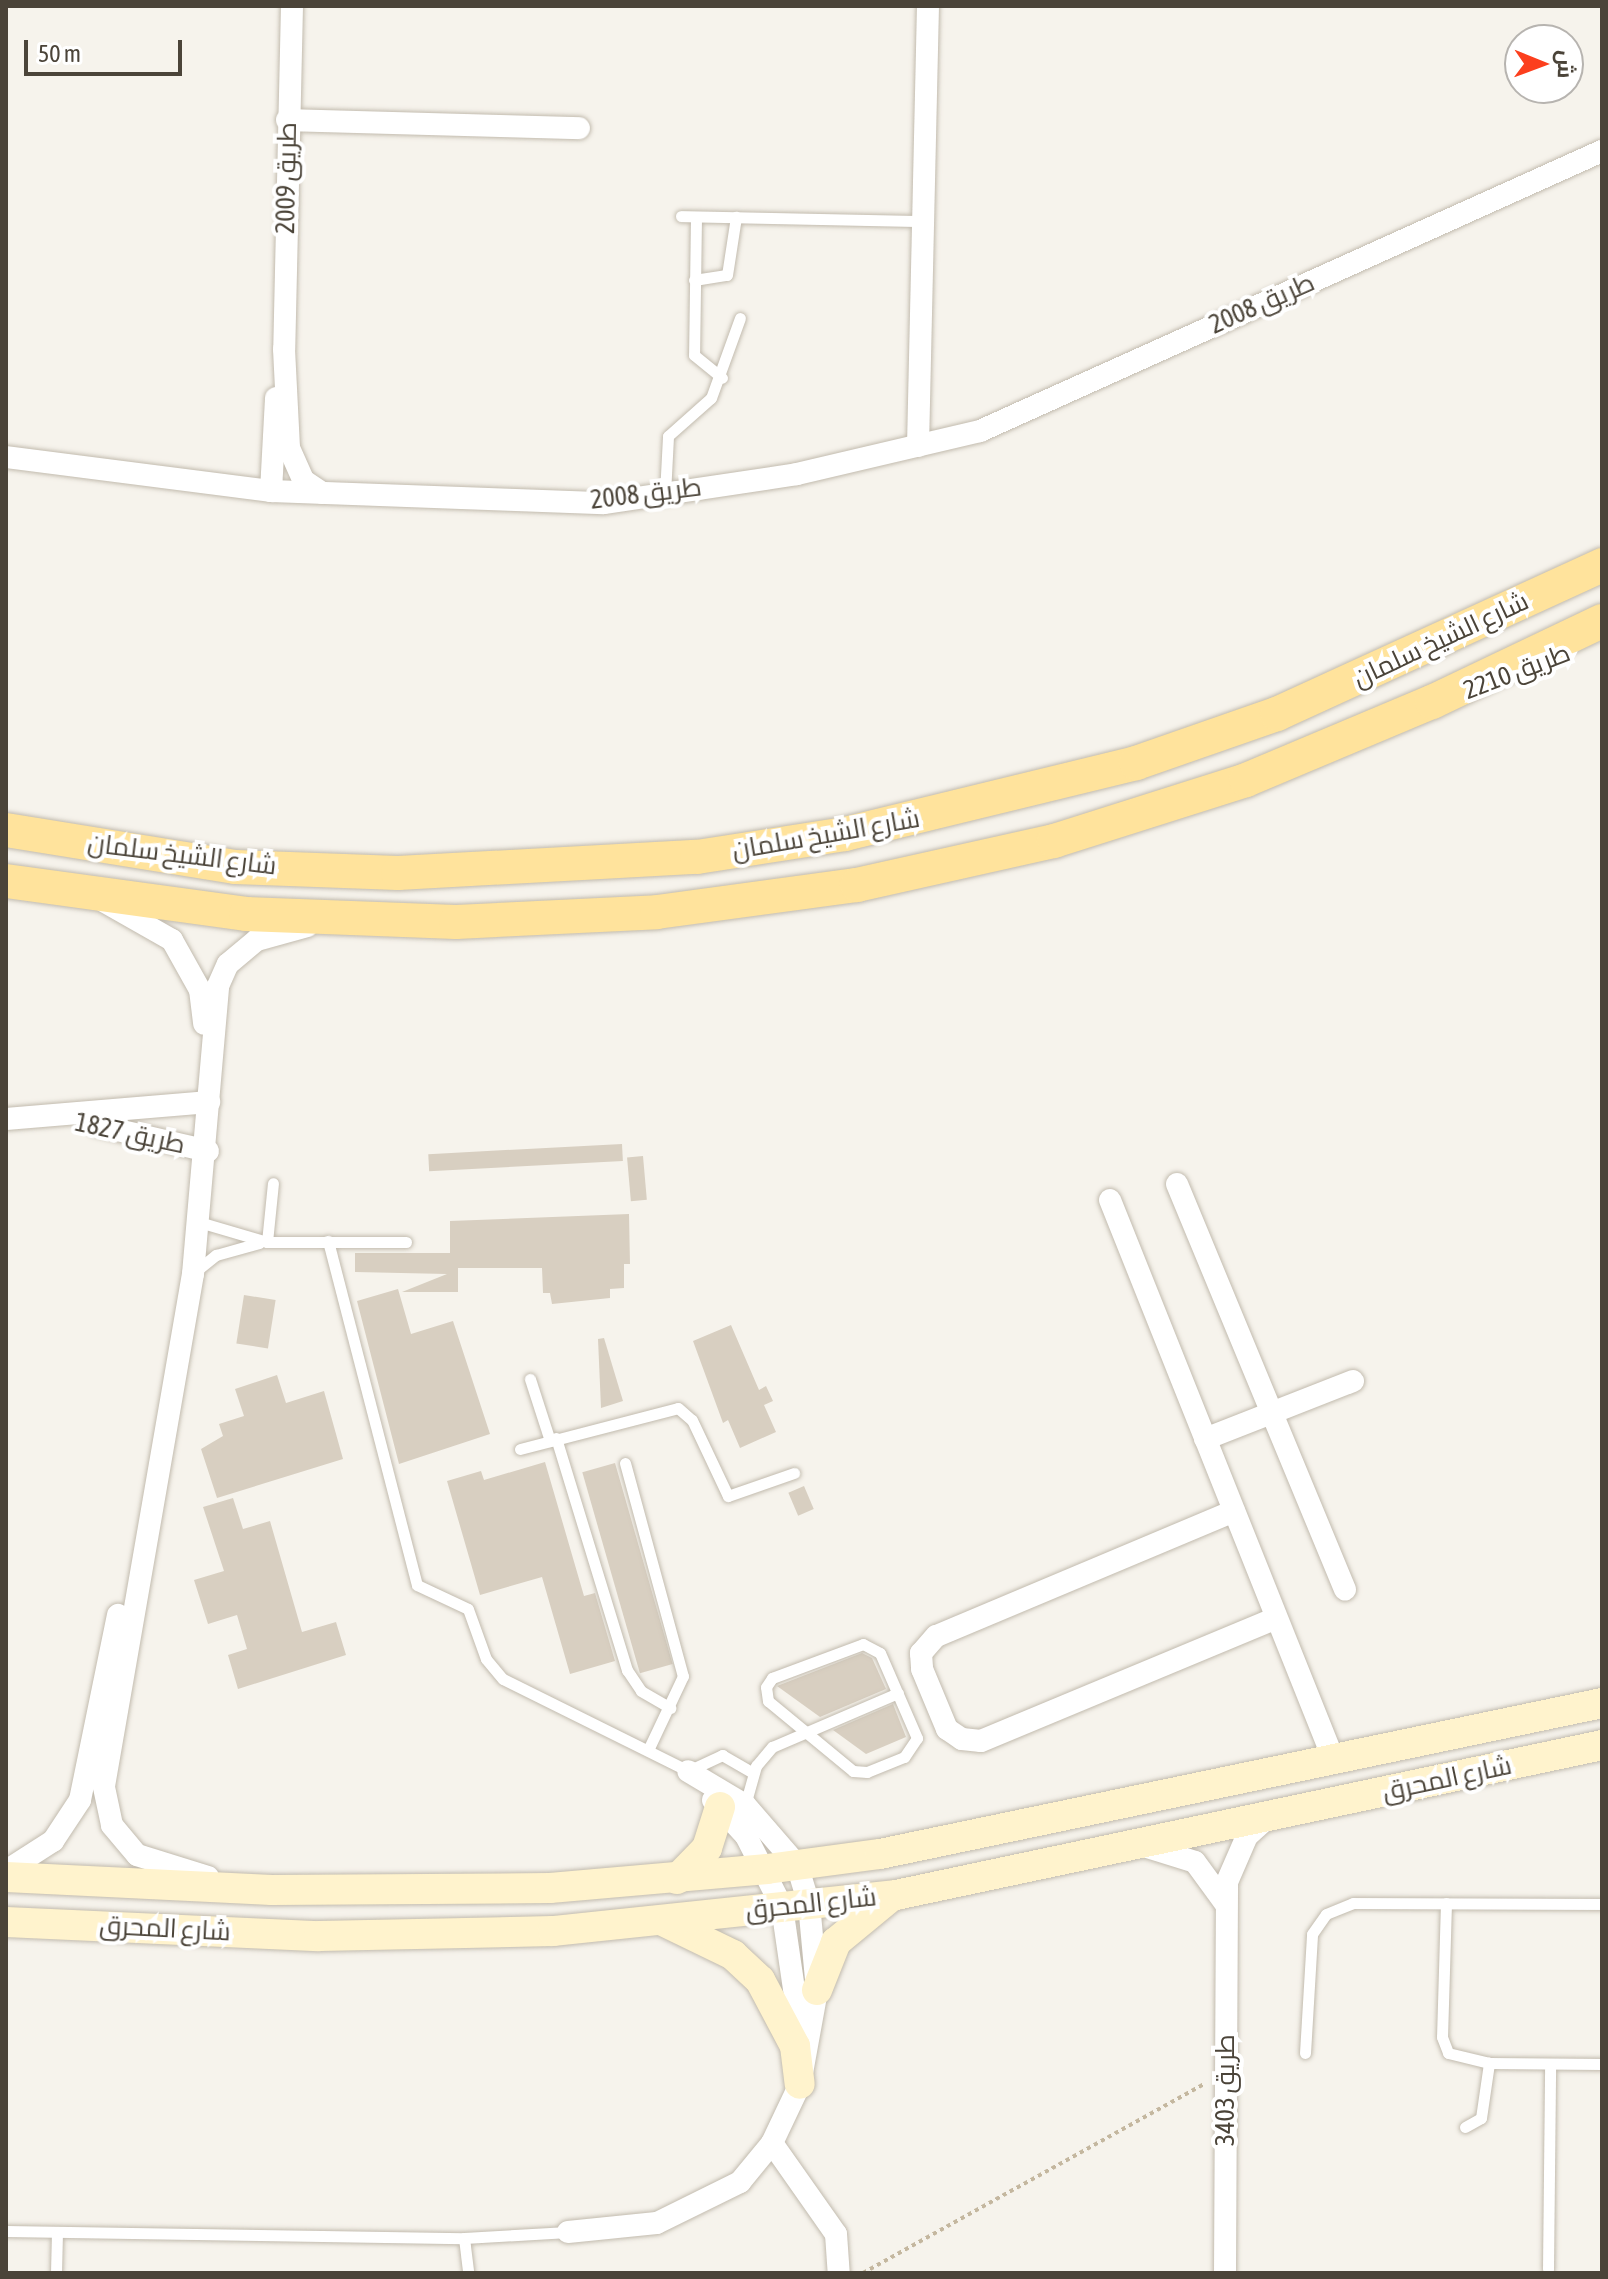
<!DOCTYPE html>
<html>
<head>
<meta charset="utf-8">
<style>
	body { margin:0 }
	#map { position:relative; width:1608px; height:2279px; overflow:hidden; background:#f6f3ec; font-family:"Asap Condensed",Cairo,sans-serif }
	div>[style] { position:absolute }
	[style*='--x'] { left:calc(var(--x)*1px); top:calc(var(--y)*1px); width:calc(var(--w)*1px); rotate:calc(var(--a)*1deg) }
	.building>* { inset:0; background:#d8cfc1; transform-origin:0 0 }
	.path>* { height:4px; margin-top:-2px; transform-origin:0; background:repeating-linear-gradient(90deg,#c4b79f 0 4px,transparent 0 8px) }
	.roads { filter:drop-shadow(0 0 2px #c2bbae) drop-shadow(0 0 2px #c2bbae) }
	.lane>* { height:11px; margin:-5.5px; padding:0 5.5px; transform-origin:5.5px; border-radius:5.5px; background:#fff }
	.street>* { height:22px; margin:-11px; padding:0 11px; transform-origin:11px; border-radius:11px; background:#fff }
	.secondary>* { height:30px; margin:-15px; padding:0 15px; transform-origin:15px; border-radius:15px; background:#fff3cd }
	.primary>* { height:34px; margin:-17px; padding:0 17px; transform-origin:17px; border-radius:17px; background:#ffe39c }
	span { translate:-50% -50%; white-space:nowrap; text-align:center; line-height:1.15; -webkit-text-stroke:8px #fff; paint-order:stroke }
	.street-label { font-size:26px; color:#4b4439 }
	.frame { position:absolute; inset:0; border:8px solid #4b4439; pointer-events:none }
	.north { position:absolute; left:1504px; top:24px; width:80px; height:80px; box-sizing:border-box; background:#fff; border:2px solid #b7b4b0; border-radius:50%; rotate:91deg; font-size:22px; font-weight:700; line-height:32px; text-align:center; color:#4b4439 }
	.north::after { content:''; display:block; margin:auto; width:28px; height:36px; background:#fc3f1d; clip-path:polygon(50% 0,100% 100%,50% 72%,0 100%) }
	.scale { position:absolute; left:24px; top:40px; width:158px; height:36px; box-sizing:border-box; border:4px solid #4b4439; border-top:0; padding-left:10px; font-size:24px; line-height:28px; white-space:nowrap; color:#4b4439; -webkit-text-stroke:6px #fff; paint-order:stroke }
</style>
</head>
<body>
<div id="map">
	<div class="building">
		<div style="left:622px;top:1144px;width:17px;height:194px;rotate:87deg"></div>
		<div style="left:643px;top:1156px;width:44px;height:16px;rotate:85deg"></div>
		<div style="clip-path:polygon(629px 1214px,630px 1264px,624px 1264px,624px 1288px,610px 1289px,610px 1298px,552px 1304px,550px 1293px,543px 1293px,542px 1268px,458px 1268px,458px 1292px,402px 1292px,447px 1274px,355px 1272px,355px 1253px,450px 1253px,450px 1221px)"></div>
		<div style="clip-path:polygon(398px 1289px,411px 1334px,453px 1321px,490px 1434px,399px 1464px,357px 1301px)"></div>
		<div style="left:244px;top:1295px;width:32px;height:49px;rotate:9deg"></div>
		<div style="clip-path:polygon(731px 1325px,759px 1390px,766px 1386px,773px 1401px,764px 1405px,776px 1432px,740px 1448px,728px 1420px,723px 1423px,693px 1341px)"></div>
		<div style="clip-path:polygon(604px 1338px,623px 1401px,601px 1408px,598px 1339px)"></div>
		<div style="clip-path:polygon(277px 1375px,286px 1403px,324px 1391px,343px 1459px,217px 1498px,201px 1449px,223px 1436px,219px 1424px,244px 1416px,235px 1389px)"></div>
		<div style="clip-path:polygon(545px 1462px,584px 1596px,595px 1593px,615px 1661px,570px 1674px,542px 1577px,480px 1595px,447px 1481px,481px 1471px,484px 1480px)"></div>
		<div style="left:615px;top:1463px;width:209px;height:34px;rotate:74deg"></div>
		<div style="left:804px;top:1486px;width:25px;height:17px;rotate:67deg"></div>
		<div style="clip-path:polygon(233px 1498px,243px 1529px,270px 1521px,302px 1632px,336px 1622px,346px 1655px,238px 1689px,228px 1655px,247px 1649px,237px 1615px,208px 1624px,194px 1580px,224px 1571px,203px 1507px)"></div>
		<div style="clip-path:polygon(862px 1653px,872px 1658px,886px 1689px,820px 1717px,777px 1686px)"></div>
		<div style="clip-path:polygon(893px 1704px,906px 1737px,866px 1754px,833px 1730px)"></div>
	</div>
	<div class="path">
		<div style="--x:863;--y:2273;--w:390;--a:-29"></div>
	</div>
	<div class="roads">
		<div class="lane">
			<div style="--x:681;--y:216;--w:242;--a:1.2"></div>
			<div style="--x:696;--y:217;--w:138;--a:90.8"></div>
			<div style="--x:694;--y:355;--w:36;--a:39"></div>
			<div style="--x:694;--y:280;--w:33;--a:-9"></div>
			<div style="--x:727;--y:275;--w:59;--a:-81.2"></div>
			<div style="--x:665;--y:494;--w:58;--a:-87"></div>
			<div style="--x:668;--y:436;--w:57;--a:-41.5"></div>
			<div style="--x:711;--y:398;--w:85;--a:-70.1"></div>
			<div style="--x:199;--y:1222;--w:71;--a:16.4"></div>
			<div style="--x:267;--y:1242;--w:139;--a:0"></div>
			<div style="--x:328;--y:1241;--w:355;--a:75.5"></div>
			<div style="--x:417;--y:1585;--w:56;--a:25.2"></div>
			<div style="--x:468;--y:1609;--w:53;--a:70.2"></div>
			<div style="--x:486;--y:1659;--w:26;--a:50"></div>
			<div style="--x:503;--y:1679;--w:207;--a:26.4"></div>
			<div style="--x:688;--y:1771;--w:38;--a:-25"></div>
			<div style="--x:722;--y:1755;--w:36;--a:30"></div>
			<div style="--x:267;--y:1242;--w:59;--a:-84.2"></div>
			<div style="--x:196;--y:1271;--w:26;--a:-39"></div>
			<div style="--x:216;--y:1255;--w:45;--a:-15.6"></div>
			<div style="--x:530;--y:1379;--w:65;--a:72.1"></div>
			<div style="--x:556;--y:1438;--w:243;--a:73"></div>
			<div style="--x:627;--y:1670;--w:25;--a:56"></div>
			<div style="--x:641;--y:1691;--w:34;--a:30"></div>
			<div style="--x:520;--y:1449;--w:163;--a:-14.5"></div>
			<div style="--x:678;--y:1408;--w:18;--a:41"></div>
			<div style="--x:692;--y:1420;--w:84;--a:64.7"></div>
			<div style="--x:728;--y:1496;--w:70;--a:-19.2"></div>
			<div style="--x:625;--y:1463;--w:221;--a:74.8"></div>
			<div style="--x:683;--y:1676;--w:80;--a:115.3"></div>
			<div style="--x:863;--y:1644;--w:19;--a:28"></div>
			<div style="--x:880;--y:1653;--w:93;--a:66.5"></div>
			<div style="--x:917;--y:1738;--w:23;--a:124"></div>
			<div style="--x:904;--y:1757;--w:40;--a:158"></div>
			<div style="--x:867;--y:1772;--w:14;--a:-176"></div>
			<div style="--x:853;--y:1771;--w:110;--a:-140.5"></div>
			<div style="--x:768;--y:1701;--w:14;--a:-98"></div>
			<div style="--x:766;--y:1687;--w:11;--a:-56"></div>
			<div style="--x:772;--y:1678;--w:97;--a:-20.5"></div>
			<div style="--x:745;--y:1805;--w:41;--a:-74.2"></div>
			<div style="--x:756;--y:1766;--w:25;--a:-50"></div>
			<div style="--x:772;--y:1747;--w:137;--a:-23.2"></div>
			<div style="--x:1446;--y:1903;--w:134;--a:91.7"></div>
			<div style="--x:1442;--y:2037;--w:17;--a:69"></div>
			<div style="--x:1448;--y:2053;--w:42;--a:13.7"></div>
			<div style="--x:1489;--y:2063;--w:113;--a:0.5"></div>
			<div style="--x:1305;--y:2053;--w:119;--a:-86.6"></div>
			<div style="--x:1312;--y:1934;--w:24;--a:-55"></div>
			<div style="--x:1326;--y:1914;--w:29;--a:-22"></div>
			<div style="--x:1353;--y:1903;--w:249;--a:0.2"></div>
			<div style="--x:1465;--y:2127;--w:18;--a:-29"></div>
			<div style="--x:1481;--y:2118;--w:56;--a:-81.7"></div>
			<div style="--x:6;--y:2231;--w:458;--a:0.9"></div>
			<div style="--x:464;--y:2238;--w:104;--a:-3.3"></div>
			<div style="--x:464;--y:2238;--w:35;--a:83"></div>
			<div style="--x:1548;--y:2269;--w:205;--a:-89.4"></div>
			<div style="--x:56;--y:2273;--w:41;--a:-88.6"></div>
		</div>
		<div class="street">
			<div style="--x:292;--y:6;--w:343;--a:91.3"></div>
			<div style="--x:284;--y:349;--w:99;--a:87.1"></div>
			<div style="--x:289;--y:448;--w:35;--a:66"></div>
			<div style="--x:303;--y:480;--w:23;--a:34"></div>
			<div style="--x:287;--y:120;--w:292;--a:1.6"></div>
			<div style="--x:918;--y:446;--w:440;--a:-88.7"></div>
			<div style="--x:6;--y:457;--w:267;--a:7.3"></div>
			<div style="--x:271;--y:491;--w:333;--a:2.1"></div>
			<div style="--x:604;--y:503;--w:195;--a:-8.5"></div>
			<div style="--x:797;--y:474;--w:188;--a:-13.2"></div>
			<div style="--x:980;--y:431;--w:682;--a:-24.24"></div>
			<div style="--x:271;--y:491;--w:93;--a:-86.9"></div>
			<div style="--x:105;--y:902;--w:77;--a:29.6"></div>
			<div style="--x:172;--y:940;--w:57;--a:60.8"></div>
			<div style="--x:200;--y:990;--w:34;--a:83"></div>
			<div style="--x:6;--y:1119;--w:204;--a:-4.8"></div>
			<div style="--x:96;--y:1125;--w:115;--a:13.1"></div>
			<div style="--x:1177;--y:1184;--w:439;--a:67.5"></div>
			<div style="--x:1110;--y:1200;--w:601;--a:68.22"></div>
			<div style="--x:1205;--y:1439;--w:159;--a:-21.4"></div>
			<div style="--x:1234;--y:1511;--w:323;--a:157.2"></div>
			<div style="--x:936;--y:1636;--w:23;--a:131"></div>
			<div style="--x:921;--y:1653;--w:16;--a:86"></div>
			<div style="--x:922;--y:1669;--w:65;--a:67.4"></div>
			<div style="--x:947;--y:1729;--w:18;--a:34"></div>
			<div style="--x:962;--y:1739;--w:19;--a:6"></div>
			<div style="--x:981;--y:1741;--w:320;--a:-22.6"></div>
			<div style="--x:713;--y:1800;--w:49;--a:47.5"></div>
			<div style="--x:746;--y:1836;--w:80;--a:63.1"></div>
			<div style="--x:782;--y:1907;--w:132;--a:81.7"></div>
			<div style="--x:1144;--y:1846;--w:53;--a:17.4"></div>
			<div style="--x:1195;--y:1862;--w:51;--a:53.8"></div>
			<div style="--x:6;--y:1871;--w:56;--a:-32.6"></div>
			<div style="--x:53;--y:1841;--w:49;--a:-56.6"></div>
			<div style="--x:80;--y:1800;--w:189;--a:-78.4"></div>
			<div style="--x:208;--y:1877;--w:74;--a:-162.8"></div>
			<div style="--x:137;--y:1855;--w:39;--a:-130"></div>
			<div style="--x:112;--y:1825;--w:40;--a:-102"></div>
			<div style="--x:104;--y:1786;--w:520;--a:-80.14"></div>
			<div style="--x:193;--y:1274;--w:289;--a:-85"></div>
			<div style="--x:218;--y:986;--w:24;--a:-66"></div>
			<div style="--x:228;--y:964;--w:38;--a:-40"></div>
			<div style="--x:257;--y:940;--w:52;--a:-15.6"></div>
			<div style="--x:772;--y:2143;--w:111;--a:54.9"></div>
			<div style="--x:836;--y:2234;--w:39;--a:86"></div>
			<div style="--x:568;--y:2232;--w:89;--a:-5.8"></div>
			<div style="--x:657;--y:2223;--w:93;--a:-26.3"></div>
			<div style="--x:740;--y:2182;--w:50;--a:-50.6"></div>
			<div style="--x:772;--y:2143;--w:65;--a:-64.6"></div>
			<div style="--x:800;--y:2084;--w:96;--a:-79.7"></div>
			<div style="--x:817;--y:1990;--w:86;--a:-95.3"></div>
			<div style="--x:809;--y:1904;--w:41;--a:-107.1"></div>
			<div style="--x:797;--y:1865;--w:79;--a:-130.9"></div>
			<div style="--x:745;--y:1805;--w:66;--a:-149.2"></div>
			<div style="--x:1225;--y:2273;--w:391;--a:-89.7"></div>
			<div style="--x:1227;--y:1882;--w:50;--a:-66.5"></div>
			<div style="--x:1247;--y:1836;--w:25;--a:-42"></div>
		</div>
		<div class="secondary">
			<div style="--x:6;--y:1877;--w:266;--a:2.8"></div>
			<div style="--x:272;--y:1890;--w:278;--a:-0.4"></div>
			<div style="--x:550;--y:1888;--w:218;--a:-5"></div>
			<div style="--x:767;--y:1869;--w:114;--a:-7.6"></div>
			<div style="--x:880;--y:1854;--w:738;--a:-11.81"></div>
			<div style="--x:677;--y:1879;--w:43;--a:-45.9"></div>
			<div style="--x:707;--y:1848;--w:43;--a:-72.4"></div>
			<div style="--x:663;--y:1921;--w:78;--a:25.9"></div>
			<div style="--x:733;--y:1955;--w:37;--a:43"></div>
			<div style="--x:760;--y:1980;--w:75;--a:62.1"></div>
			<div style="--x:795;--y:2046;--w:38;--a:83"></div>
			<div style="--x:6;--y:1922;--w:313;--a:2.6"></div>
			<div style="--x:319;--y:1936;--w:234;--a:-1.2"></div>
			<div style="--x:553;--y:1931;--w:345;--a:-6"></div>
			<div style="--x:896;--y:1895;--w:722;--a:-11.99"></div>
			<div style="--x:817;--y:1990;--w:52;--a:-68.4"></div>
			<div style="--x:836;--y:1942;--w:66;--a:-39.5"></div>
		</div>
		<div class="primary">
			<div style="--x:6;--y:830;--w:232;--a:9.2"></div>
			<div style="--x:235;--y:867;--w:163;--a:2.1"></div>
			<div style="--x:398;--y:873;--w:299;--a:-3.1"></div>
			<div style="--x:697;--y:857;--w:150;--a:-8.8"></div>
			<div style="--x:845;--y:834;--w:300;--a:-13.7"></div>
			<div style="--x:1136;--y:763;--w:149;--a:-19.2"></div>
			<div style="--x:1277;--y:714;--w:358;--a:-24.6"></div>
			<div style="--x:6;--y:881;--w:242;--a:7.8"></div>
			<div style="--x:246;--y:914;--w:210;--a:2.2"></div>
			<div style="--x:456;--y:922;--w:201;--a:-2.8"></div>
			<div style="--x:657;--y:912;--w:202;--a:-7.7"></div>
			<div style="--x:857;--y:885;--w:202;--a:-12.6"></div>
			<div style="--x:1054;--y:841;--w:201;--a:-17.6"></div>
			<div style="--x:1246;--y:780;--w:202;--a:-22.8"></div>
			<div style="--x:1432;--y:702;--w:188;--a:-25.5"></div>
		</div>
	</div>
	<div class="street-label">
		<span style="left:287px;top:178px;rotate:-89deg">طريق 2009</span>
		<span style="left:1262px;top:304px;rotate:-24deg">طريق 2008</span>
		<span style="left:646px;top:494px;rotate:-7deg">طريق 2008</span>
		<span style="left:1441px;top:640px;rotate:-25deg">شارع الشيخ سلمان</span>
		<span style="left:1517px;top:672px;rotate:-21deg">طريق 2210</span>
		<span style="left:826px;top:835px;rotate:-10deg">شارع الشيخ سلمان</span>
		<span style="left:182px;top:855px;rotate:7deg">شارع الشيخ سلمان</span>
		<span style="left:130px;top:1134px;rotate:12deg">طريق 1827</span>
		<span style="left:1447px;top:1779px;rotate:-12deg">شارع المحرق</span>
		<span style="left:811px;top:1904px;rotate:-6deg">شارع المحرق</span>
		<span style="left:165px;top:1929px;rotate:3deg">شارع المحرق</span>
		<span style="left:1226px;top:2090px;rotate:-90deg">طريق 3403</span>
	</div>
	<div class="frame"></div>
	<div class="north">ش</div>
	<div class="scale">50 m</div>
</div>
</body>
</html>
